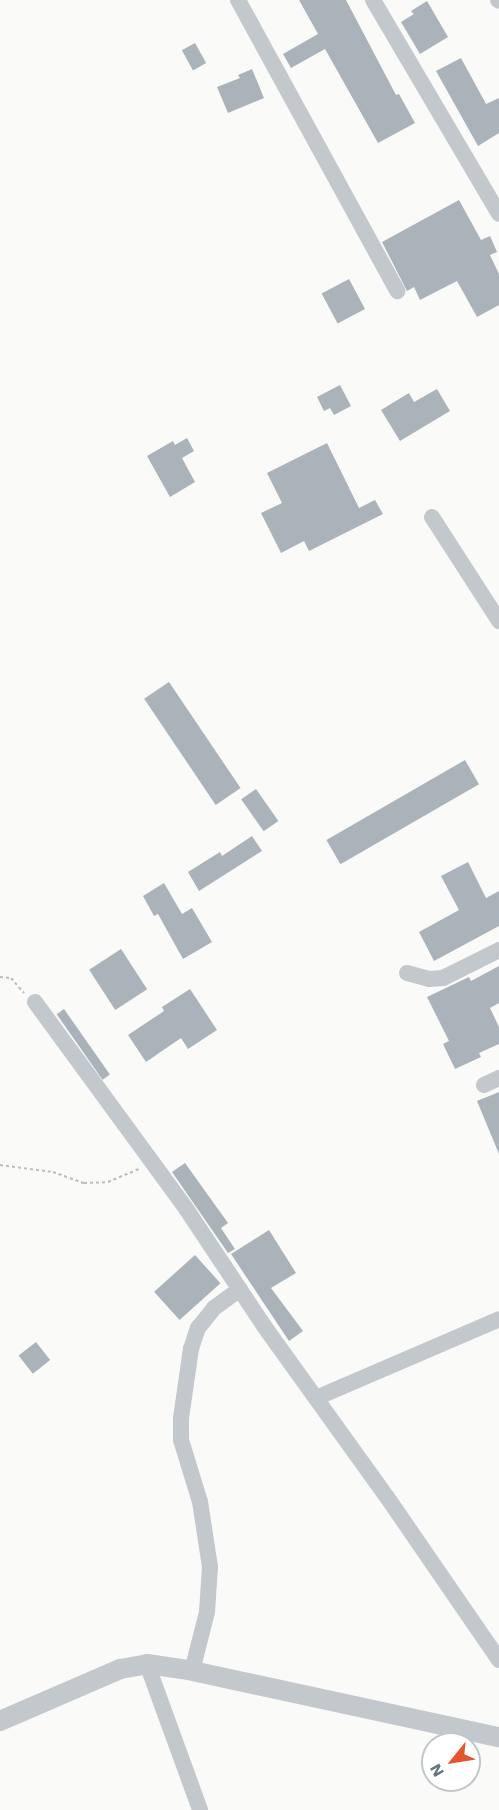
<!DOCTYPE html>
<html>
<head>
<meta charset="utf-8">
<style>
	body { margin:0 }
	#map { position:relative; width:499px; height:1810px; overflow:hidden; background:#fafaf8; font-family:"Work Sans",sans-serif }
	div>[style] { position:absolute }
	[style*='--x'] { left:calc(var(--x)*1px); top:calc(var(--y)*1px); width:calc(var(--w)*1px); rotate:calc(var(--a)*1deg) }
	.building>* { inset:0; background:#aab3b9; transform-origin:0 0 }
	.path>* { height:2px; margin-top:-1px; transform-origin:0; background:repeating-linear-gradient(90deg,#bbbfc2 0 3px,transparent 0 6px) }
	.minor>* { height:16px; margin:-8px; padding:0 8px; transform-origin:8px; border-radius:8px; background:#c3c8cc }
	.tertiary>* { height:20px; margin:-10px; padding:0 10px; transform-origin:10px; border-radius:10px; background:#c3c8cc }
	span { translate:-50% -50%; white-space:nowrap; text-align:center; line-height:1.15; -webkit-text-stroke:6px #fff; paint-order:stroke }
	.north { position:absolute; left:421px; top:1732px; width:60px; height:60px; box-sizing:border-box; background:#fff; border:2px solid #c1c8cd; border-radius:50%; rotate:240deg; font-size:16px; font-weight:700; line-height:24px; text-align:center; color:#657683 }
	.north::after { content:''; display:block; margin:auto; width:21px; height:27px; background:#e4572e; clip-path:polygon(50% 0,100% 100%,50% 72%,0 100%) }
</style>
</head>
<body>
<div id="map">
	<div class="building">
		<div style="clip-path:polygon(299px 0,346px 0,396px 95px,399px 94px,415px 123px,378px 143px,325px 49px,291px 68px,283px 54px,318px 34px)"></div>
		<div style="clip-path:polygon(427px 1px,448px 37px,420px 54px,401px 22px,414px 14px,411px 11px)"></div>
		<div style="left:195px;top:43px;width:23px;height:15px;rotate:61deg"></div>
		<div style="clip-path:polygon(461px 58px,486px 104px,499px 98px,499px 133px,478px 146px,436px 71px)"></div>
		<div style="clip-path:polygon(252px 69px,264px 98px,228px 113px,217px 87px,240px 78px,238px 75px)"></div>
		<div style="clip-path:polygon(459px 200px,481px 240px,490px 236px,497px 252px,490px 255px,499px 274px,499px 305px,477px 317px,457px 281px,420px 300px,414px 287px,407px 291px,382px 242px)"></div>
		<div style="left:349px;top:279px;width:34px;height:31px;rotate:62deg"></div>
		<div style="clip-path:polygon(340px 385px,351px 406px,334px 415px,330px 408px,324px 411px,317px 397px)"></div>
		<div style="clip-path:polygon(437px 389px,450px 411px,400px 441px,381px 410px,409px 393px,414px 402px)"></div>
		<div style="clip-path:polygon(187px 438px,194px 451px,182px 458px,195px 482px,170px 497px,147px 456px,173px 441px,175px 445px)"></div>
		<div style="clip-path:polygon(327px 443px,359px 508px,375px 500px,383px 514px,309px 551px,304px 541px,281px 553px,261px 513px,282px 503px,267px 473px)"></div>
		<div style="left:169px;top:682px;width:128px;height:30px;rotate:56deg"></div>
		<div style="left:465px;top:760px;width:28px;height:160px;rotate:60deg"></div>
		<div style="left:256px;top:789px;width:39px;height:18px;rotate:55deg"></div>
		<div style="clip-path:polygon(252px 836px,262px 851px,199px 891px,188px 872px,220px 852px,222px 856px)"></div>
		<div style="clip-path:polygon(468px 862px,486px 898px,499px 891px,499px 926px,434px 961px,419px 932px,459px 910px,441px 876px)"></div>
		<div style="clip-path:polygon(164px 883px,182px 914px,192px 908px,212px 942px,183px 959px,158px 914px,154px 916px,143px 896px)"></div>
		<div style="left:121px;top:949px;width:48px;height:38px;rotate:57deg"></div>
		<div style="clip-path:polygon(499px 966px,499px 1003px,490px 1008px,499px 1027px,499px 1044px,479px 1053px,481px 1057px,455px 1069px,443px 1044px,449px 1041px,427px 997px,469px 977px,471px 981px)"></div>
		<div style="clip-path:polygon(190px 989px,217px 1030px,188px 1049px,181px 1038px,146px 1062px,128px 1035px,164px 1011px,162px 1007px)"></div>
		<div style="left:64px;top:1009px;width:80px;height:9px;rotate:55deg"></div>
		<div style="clip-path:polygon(499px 1092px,499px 1154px,477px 1101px)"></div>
		<div style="clip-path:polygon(185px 1163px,228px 1223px,221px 1228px,235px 1249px,228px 1253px,172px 1172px)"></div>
		<div style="clip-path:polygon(269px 1230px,296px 1273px,271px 1288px,303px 1331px,289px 1341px,231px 1254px)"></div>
		<div style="left:195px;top:1255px;width:38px;height:55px;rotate:48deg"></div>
		<div style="left:36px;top:1342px;width:23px;height:22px;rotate:52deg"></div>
	</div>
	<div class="path">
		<div style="--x:0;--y:977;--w:11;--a:5"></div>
		<div style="--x:11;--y:978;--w:20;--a:49"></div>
		<div style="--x:0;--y:1165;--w:53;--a:7.5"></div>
		<div style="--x:53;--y:1172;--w:33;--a:20"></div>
		<div style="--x:84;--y:1183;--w:24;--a:-2"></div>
		<div style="--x:108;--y:1182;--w:34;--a:-23"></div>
	</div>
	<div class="minor">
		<div style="--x:238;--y:0;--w:332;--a:61.3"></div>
		<div style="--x:373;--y:0;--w:248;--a:59.5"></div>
		<div style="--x:498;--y:0;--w:1;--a:45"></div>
		<div style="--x:432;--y:517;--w:124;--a:57.2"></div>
		<div style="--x:407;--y:973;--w:23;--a:15"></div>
		<div style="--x:429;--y:979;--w:14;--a:-4"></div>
		<div style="--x:443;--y:978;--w:63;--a:-26.6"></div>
		<div style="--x:35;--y:1002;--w:258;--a:53.8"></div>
		<div style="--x:187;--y:1210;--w:139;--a:56.4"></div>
		<div style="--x:264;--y:1326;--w:211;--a:54.3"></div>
		<div style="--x:387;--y:1497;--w:198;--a:55.5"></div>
		<div style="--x:484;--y:1085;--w:17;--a:-25"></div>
		<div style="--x:316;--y:1398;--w:199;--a:-23.3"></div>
		<div style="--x:147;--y:1664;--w:155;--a:70"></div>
		<div style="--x:192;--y:1671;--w:61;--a:-75.7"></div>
		<div style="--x:207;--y:1612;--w:45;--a:-86.2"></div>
		<div style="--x:210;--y:1567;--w:66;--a:-98.7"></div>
		<div style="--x:200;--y:1502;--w:65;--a:-107"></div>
		<div style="--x:181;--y:1440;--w:22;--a:-90"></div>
		<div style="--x:181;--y:1418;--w:70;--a:-81.8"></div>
		<div style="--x:191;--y:1349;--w:22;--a:-72"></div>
		<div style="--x:198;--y:1328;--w:26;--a:-51"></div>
		<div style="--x:214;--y:1308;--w:32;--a:-36"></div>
	</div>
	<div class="tertiary">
		<div style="--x:0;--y:1721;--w:131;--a:-23.4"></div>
		<div style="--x:120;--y:1669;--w:27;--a:-10"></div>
		<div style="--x:147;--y:1664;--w:41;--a:8.3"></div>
		<div style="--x:188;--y:1670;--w:318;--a:12.2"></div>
	</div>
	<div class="north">N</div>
</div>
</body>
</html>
